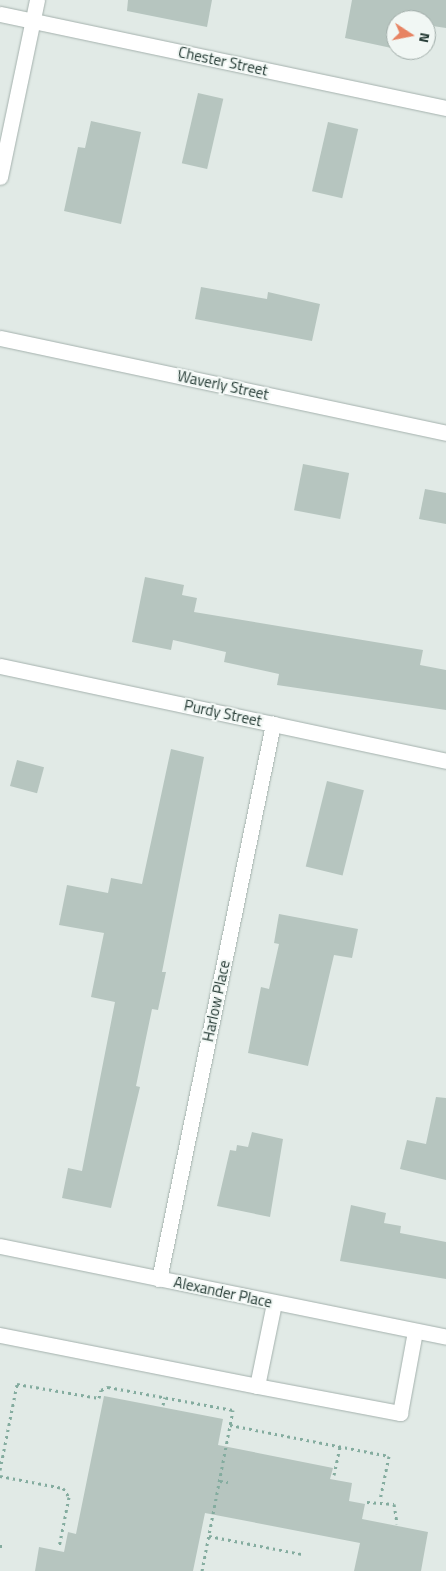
<!DOCTYPE html>
<html>
<head>
<meta charset="utf-8">
<style>
	body { margin:0 }
	#map { position:relative; width:446px; height:1571px; overflow:hidden; background:#e1eae6; font-family:"Titillium Web",sans-serif }
	div>[style] { position:absolute }
	[style*='--x'] { left:calc(var(--x)*1px); top:calc(var(--y)*1px); width:calc(var(--w)*1px); rotate:calc(var(--a)*1deg) }
	.building>* { inset:0; background:#b6c5bf; transform-origin:0 0 }
	.path>* { height:3px; margin-top:-1.5px; transform-origin:0; background:repeating-linear-gradient(90deg,#84ac9f 0 2.5px,transparent 0 6.5px) }
	.roads { filter:drop-shadow(0 0 1px #a4b1ad) drop-shadow(0 0 1px #a4b1ad) }
	.service>* { height:15px; margin:-7.5px; padding:0 7.5px; transform-origin:7.5px; border-radius:7.5px; background:#fff }
	.minor>* { height:15px; margin:-7.5px; padding:0 7.5px; transform-origin:7.5px; border-radius:7.5px; background:#fff }
	.tertiary>* { height:15px; margin:-7.5px; padding:0 7.5px; transform-origin:7.5px; border-radius:7.5px; background:#fff }
	span { translate:-50% -50%; white-space:nowrap; text-align:center; line-height:1.15; -webkit-text-stroke:4px #f1f7f4; paint-order:stroke }
	.street-label { font-size:15px; color:#233933 }
	.north { position:absolute; left:386px; top:10px; width:50px; height:50px; box-sizing:border-box; background:#f1f7f4; border:1px solid #9faba7; border-radius:50%; rotate:101deg; font-size:14px; font-weight:700; line-height:20px; text-align:center; color:#233933 }
	.north::after { content:''; display:block; margin:auto; width:18px; height:22px; background:#e78362; clip-path:polygon(50% 0,100% 100%,50% 72%,0 100%) }
</style>
</head>
<body>
<div id="map">
	<div class="building">
		<div style="clip-path:polygon(128px 0,212px 0,207px 27px,127px 11px)"></div>
		<div style="clip-path:polygon(352px 0,446px 0,446px 28px,426px 25px,426px 20px,396px 20px,396px 49px,345px 38px)"></div>
		<div style="left:198px;top:93px;width:26px;height:72px;rotate:13deg"></div>
		<div style="clip-path:polygon(91px 121px,141px 132px,121px 224px,64px 211px,78px 147px,85px 148px)"></div>
		<div style="left:328px;top:122px;width:31px;height:71px;rotate:13deg"></div>
		<div style="clip-path:polygon(201px 287px,267px 299px,268px 292px,320px 304px,312px 341px,195px 319px)"></div>
		<div style="left:303px;top:464px;width:47px;height:47px;rotate:11deg"></div>
		<div style="clip-path:polygon(425px 489px,446px 493px,446px 524px,419px 519px)"></div>
		<div style="clip-path:polygon(145px 577px,184px 585px,182px 595px,197px 598px,194px 612px,423px 650px,420px 665px,446px 670px,446px 710px,277px 685px,279px 674px,224px 662px,226px 652px,173px 640px,171px 650px,132px 642px)"></div>
		<div style="clip-path:polygon(171px 749px,204px 757px,162px 972px,166px 972px,158px 1010px,152px 1009px,136px 1086px,140px 1087px,111px 1208px,62px 1198px,68px 1168px,82px 1171px,115px 1002px,91px 997px,104px 933px,59px 925px,67px 885px,108px 893px,111px 878px,142px 884px)"></div>
		<div style="left:17px;top:760px;width:28px;height:27px;rotate:15deg"></div>
		<div style="left:327px;top:781px;width:38px;height:88px;rotate:14deg"></div>
		<div style="clip-path:polygon(279px 914px,358px 929px,352px 958px,334px 955px,308px 1066px,248px 1053px,261px 987px,269px 989px,279px 944px,274px 943px)"></div>
		<div style="clip-path:polygon(436px 1097px,446px 1098px,446px 1180px,400px 1169px,407px 1140px,426px 1144px)"></div>
		<div style="clip-path:polygon(252px 1132px,283px 1139px,270px 1217px,217px 1206px,230px 1150px,236px 1151px,237px 1145px,248px 1147px)"></div>
		<div style="clip-path:polygon(351px 1205px,386px 1213px,384px 1223px,401px 1226px,400px 1233px,446px 1242px,446px 1279px,340px 1261px)"></div>
		<div style="clip-path:polygon(104px 1396px,223px 1419px,218px 1445px,333px 1468px,330px 1479px,352px 1483px,349px 1501px,365px 1504px,362px 1519px,428px 1532px,421px 1571px,354px 1571px,360px 1543px,205px 1513px,193px 1571px,35px 1571px,39px 1547px,64px 1552px,68px 1532px,76px 1534px)"></div>
	</div>
	<div class="path">
		<div style="--x:163;--y:1405;--w:8;--a:-76"></div>
		<div style="--x:230;--y:1425;--w:162;--a:11"></div>
		<div style="--x:389;--y:1456;--w:45;--a:101.6"></div>
		<div style="--x:0;--y:1470;--w:88;--a:-78.8"></div>
		<div style="--x:17;--y:1384;--w:83;--a:9.7"></div>
		<div style="--x:99;--y:1398;--w:8;--a:-76"></div>
		<div style="--x:101;--y:1390;--w:8;--a:-23"></div>
		<div style="--x:108;--y:1387;--w:127;--a:10.4"></div>
		<div style="--x:334;--y:1475;--w:30;--a:-78"></div>
		<div style="--x:0;--y:1476;--w:64;--a:10.8"></div>
		<div style="--x:63;--y:1488;--w:11;--a:56"></div>
		<div style="--x:69;--y:1497;--w:51;--a:101.3"></div>
		<div style="--x:220;--y:1481;--w:8;--a:7"></div>
		<div style="--x:367;--y:1502;--w:27;--a:4"></div>
		<div style="--x:394;--y:1504;--w:20;--a:81"></div>
		<div style="--x:209;--y:1536;--w:95;--a:11"></div>
		<div style="--x:0;--y:1546;--w:4;--a:0"></div>
		<div style="--x:202;--y:1571;--w:164;--a:-79.1"></div>
	</div>
	<div class="roads">
		<div class="service">
			<div style="--x:0;--y:1335;--w:262;--a:11.2"></div>
			<div style="--x:257;--y:1386;--w:85;--a:-78.4"></div>
			<div style="--x:257;--y:1386;--w:146;--a:10.7"></div>
			<div style="--x:400;--y:1413;--w:83;--a:-79.6"></div>
		</div>
		<div class="minor">
			<div style="--x:0;--y:14;--w:456;--a:11.9"></div>
			<div style="--x:0;--y:338;--w:456;--a:12"></div>
			<div style="--x:0;--y:666;--w:456;--a:12"></div>
			<div style="--x:0;--y:1246;--w:455;--a:11.5"></div>
			<div style="--x:159;--y:1279;--w:567;--a:-78.39"></div>
		</div>
		<div class="tertiary">
			<div style="--x:0;--y:177;--w:181;--a:-78.2"></div>
		</div>
	</div>
	<div class="street-label">
		<span style="left:223px;top:61px;rotate:12deg">Chester Street</span>
		<span style="left:223px;top:385px;rotate:12deg">Waverly Street</span>
		<span style="left:223px;top:713px;rotate:12deg">Purdy Street</span>
		<span style="left:216px;top:1001px;rotate:-78deg">Harlow Place</span>
		<span style="left:223px;top:1292px;rotate:12deg">Alexander Place</span>
	</div>
	<div class="north">N</div>
</div>
</body>
</html>
